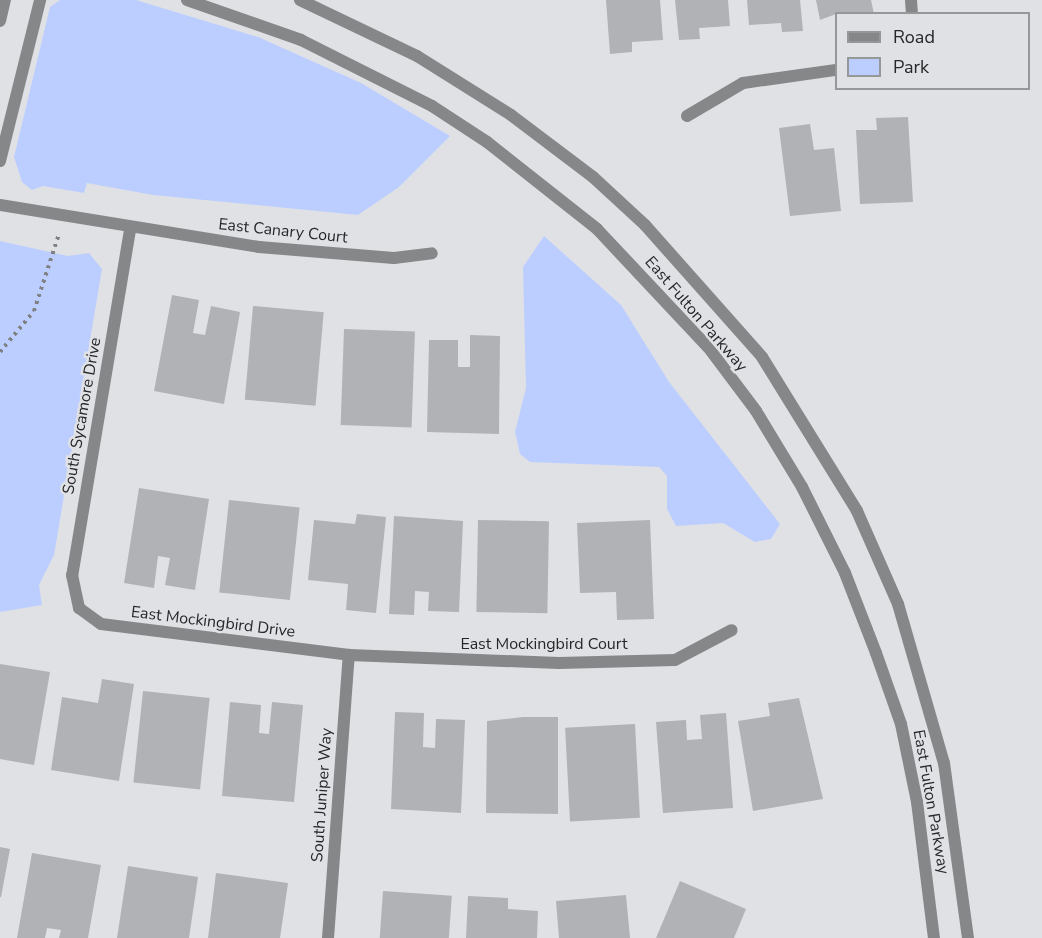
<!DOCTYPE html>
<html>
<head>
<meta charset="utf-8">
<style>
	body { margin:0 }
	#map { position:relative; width:1042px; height:938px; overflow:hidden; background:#e0e1e5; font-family:"Nunito Sans",sans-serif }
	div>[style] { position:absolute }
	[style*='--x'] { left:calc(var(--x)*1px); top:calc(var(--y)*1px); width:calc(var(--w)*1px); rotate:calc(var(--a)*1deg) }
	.green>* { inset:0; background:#bcceff }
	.building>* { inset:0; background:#b1b2b5; transform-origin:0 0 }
	.path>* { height:4px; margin-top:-2px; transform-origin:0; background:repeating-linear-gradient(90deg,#808184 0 3px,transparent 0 7.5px) }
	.minor>* { height:12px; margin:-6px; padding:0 6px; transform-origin:6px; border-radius:6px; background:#868788 }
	span { translate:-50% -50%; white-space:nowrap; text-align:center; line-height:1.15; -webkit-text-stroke:5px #e0e1e5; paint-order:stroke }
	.street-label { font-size:16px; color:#262728 }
	.legend { position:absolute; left:835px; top:12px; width:195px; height:78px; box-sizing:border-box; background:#e0e1e5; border:2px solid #969799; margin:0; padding:8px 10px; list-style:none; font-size:18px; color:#262728 }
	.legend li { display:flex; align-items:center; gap:12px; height:30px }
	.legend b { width:30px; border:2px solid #969799 }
</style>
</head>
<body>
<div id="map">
	<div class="green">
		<div style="clip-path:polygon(60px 0,136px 0,258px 37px,361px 83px,450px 136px,399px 187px,358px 215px,153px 195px,87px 183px,84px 193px,43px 186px,32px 190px,22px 182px,14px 157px,50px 7px)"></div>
		<div style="clip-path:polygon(544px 236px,621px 305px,669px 382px,780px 524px,771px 539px,755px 542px,723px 523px,676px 526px,667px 509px,667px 476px,659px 467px,530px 462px,520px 454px,515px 432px,526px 388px,523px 267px)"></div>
		<div style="clip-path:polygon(0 241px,68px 256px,89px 253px,102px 269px,54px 555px,39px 585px,42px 605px,0 612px)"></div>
	</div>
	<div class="building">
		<div style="clip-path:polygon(606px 0,660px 0,663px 40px,632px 42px,632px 52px,610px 54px)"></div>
		<div style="clip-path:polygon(675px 0,728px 0,730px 26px,699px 28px,700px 39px,679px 40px)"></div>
		<div style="clip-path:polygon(747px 0,800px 0,803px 31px,782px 32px,781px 23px,749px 25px)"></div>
		<div style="clip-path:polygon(816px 0,871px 0,874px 14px,836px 14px,820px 20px)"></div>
		<div style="clip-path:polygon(908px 117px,913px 202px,860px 204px,856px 130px,877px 130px,876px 118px)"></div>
		<div style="clip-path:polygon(810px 124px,814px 150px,834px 148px,841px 211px,790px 216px,779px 128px)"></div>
		<div style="clip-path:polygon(172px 295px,199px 300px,193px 333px,205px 335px,211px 306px,240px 312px,224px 404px,154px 391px)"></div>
		<div style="left:253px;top:306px;width:71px;height:94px;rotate:5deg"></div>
		<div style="left:344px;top:329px;width:71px;height:96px;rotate:2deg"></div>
		<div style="clip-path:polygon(470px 335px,500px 336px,499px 434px,427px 432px,429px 340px,458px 340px,458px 367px,470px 367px)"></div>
		<div style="clip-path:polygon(139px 488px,209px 499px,195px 590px,165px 585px,170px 558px,158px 556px,154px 588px,124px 583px)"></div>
		<div style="left:229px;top:500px;width:71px;height:93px;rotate:6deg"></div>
		<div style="clip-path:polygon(357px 514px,386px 517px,376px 613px,346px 610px,348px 584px,308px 580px,314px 520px,355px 524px)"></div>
		<div style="clip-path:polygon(394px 516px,463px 521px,459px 612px,428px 611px,429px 592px,415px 591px,414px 615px,389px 614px)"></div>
		<div style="left:478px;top:520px;width:71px;height:92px;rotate:1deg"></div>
		<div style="clip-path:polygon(650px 520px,654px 619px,617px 620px,616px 592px,580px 593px,577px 523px)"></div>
		<div style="clip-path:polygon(0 664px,50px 672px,34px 765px,0 759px)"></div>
		<div style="clip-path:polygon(102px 679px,134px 684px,119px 781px,51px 770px,62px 697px,98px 703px)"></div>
		<div style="left:143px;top:691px;width:67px;height:92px;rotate:6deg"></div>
		<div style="clip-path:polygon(799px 698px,823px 799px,753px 811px,738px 721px,770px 716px,768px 703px)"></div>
		<div style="clip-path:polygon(230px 702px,261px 705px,259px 733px,269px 734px,272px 702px,303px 705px,294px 802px,222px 796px)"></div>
		<div style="clip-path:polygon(395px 712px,424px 713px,423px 747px,435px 748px,436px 719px,465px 720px,461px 813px,391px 809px)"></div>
		<div style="clip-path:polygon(726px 713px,733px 808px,663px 813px,656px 722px,686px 720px,687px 740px,702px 739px,700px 715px)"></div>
		<div style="clip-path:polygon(523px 717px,558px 717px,558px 814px,486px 813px,487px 721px)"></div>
		<div style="left:635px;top:724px;width:94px;height:70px;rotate:87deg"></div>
		<div style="clip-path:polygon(0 847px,10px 849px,1px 897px,0 897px)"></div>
		<div style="clip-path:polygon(32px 853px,101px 865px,88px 938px,59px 938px,61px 930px,47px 928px,45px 938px,17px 938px)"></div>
		<div style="clip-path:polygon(128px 866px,198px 877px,189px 938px,117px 938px)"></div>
		<div style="clip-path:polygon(216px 873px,288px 883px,280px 938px,208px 938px)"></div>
		<div style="clip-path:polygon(680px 881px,746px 909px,734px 938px,656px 938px)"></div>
		<div style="left:383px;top:891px;width:69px;height:47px;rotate:4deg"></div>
		<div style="clip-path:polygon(626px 895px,630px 938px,559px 938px,556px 901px)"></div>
		<div style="clip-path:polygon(468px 896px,508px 898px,508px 909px,538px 911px,537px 938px,466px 938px)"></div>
	</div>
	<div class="path">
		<div style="--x:0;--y:352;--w:53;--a:-50.3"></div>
		<div style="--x:34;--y:311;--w:81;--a:-72"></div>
	</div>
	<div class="minor">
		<div style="--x:187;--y:0;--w:121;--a:19.3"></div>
		<div style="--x:301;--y:40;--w:147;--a:26.7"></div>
		<div style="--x:432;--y:106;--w:66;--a:33.2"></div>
		<div style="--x:487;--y:142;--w:140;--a:38.3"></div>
		<div style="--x:597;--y:229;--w:162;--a:46.8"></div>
		<div style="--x:708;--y:347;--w:80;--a:53.1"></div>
		<div style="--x:756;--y:411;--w:89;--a:58.8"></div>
		<div style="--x:802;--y:487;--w:96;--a:63.4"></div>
		<div style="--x:845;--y:573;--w:86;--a:68.8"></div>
		<div style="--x:876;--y:653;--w:75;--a:70.6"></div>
		<div style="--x:901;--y:724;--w:80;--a:78.4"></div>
		<div style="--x:917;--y:802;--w:137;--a:82.9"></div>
		<div style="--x:300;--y:0;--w:130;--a:25.6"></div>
		<div style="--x:417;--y:56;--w:111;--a:32.1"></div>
		<div style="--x:511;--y:115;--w:103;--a:37.1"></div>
		<div style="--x:593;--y:177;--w:71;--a:42.7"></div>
		<div style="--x:645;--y:225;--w:176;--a:48.4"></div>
		<div style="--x:762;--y:357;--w:181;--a:58.3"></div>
		<div style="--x:857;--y:511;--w:102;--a:66.2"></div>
		<div style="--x:898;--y:604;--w:166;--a:73.9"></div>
		<div style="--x:944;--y:763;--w:177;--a:82.2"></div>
		<div style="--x:911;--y:0;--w:14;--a:86"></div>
		<div style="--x:0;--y:21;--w:22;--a:-77"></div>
		<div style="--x:687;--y:116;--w:65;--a:-30.5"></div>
		<div style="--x:743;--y:83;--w:94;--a:-8"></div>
		<div style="--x:0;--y:161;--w:166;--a:-76"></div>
		<div style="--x:0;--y:205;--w:262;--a:9.2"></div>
		<div style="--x:259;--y:247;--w:135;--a:4.7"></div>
		<div style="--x:394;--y:258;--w:38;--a:-7"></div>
		<div style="--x:130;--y:230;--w:350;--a:99.5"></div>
		<div style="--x:72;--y:575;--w:34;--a:78"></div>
		<div style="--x:79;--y:608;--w:27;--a:36"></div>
		<div style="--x:101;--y:624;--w:250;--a:7.1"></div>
		<div style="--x:349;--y:655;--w:210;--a:2.2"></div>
		<div style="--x:559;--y:663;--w:116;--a:-1.5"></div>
		<div style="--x:675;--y:660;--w:64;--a:-27.8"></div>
		<div style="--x:328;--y:938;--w:284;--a:-85.8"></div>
	</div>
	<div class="street-label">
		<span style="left:283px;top:231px;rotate:6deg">East Canary Court</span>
		<span style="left:696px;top:314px;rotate:49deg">East Fulton Parkway</span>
		<span style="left:82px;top:416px;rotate:-80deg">South Sycamore Drive</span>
		<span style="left:213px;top:622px;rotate:7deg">East Mockingbird Drive</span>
		<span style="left:544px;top:644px">East Mockingbird Court</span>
		<span style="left:322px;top:795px;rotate:-86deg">South Juniper Way</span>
		<span style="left:931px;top:802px;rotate:80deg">East Fulton Parkway</span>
	</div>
	<ul class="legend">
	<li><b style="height:8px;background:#868788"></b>Road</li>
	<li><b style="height:16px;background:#bcceff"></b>Park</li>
	</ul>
</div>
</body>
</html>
